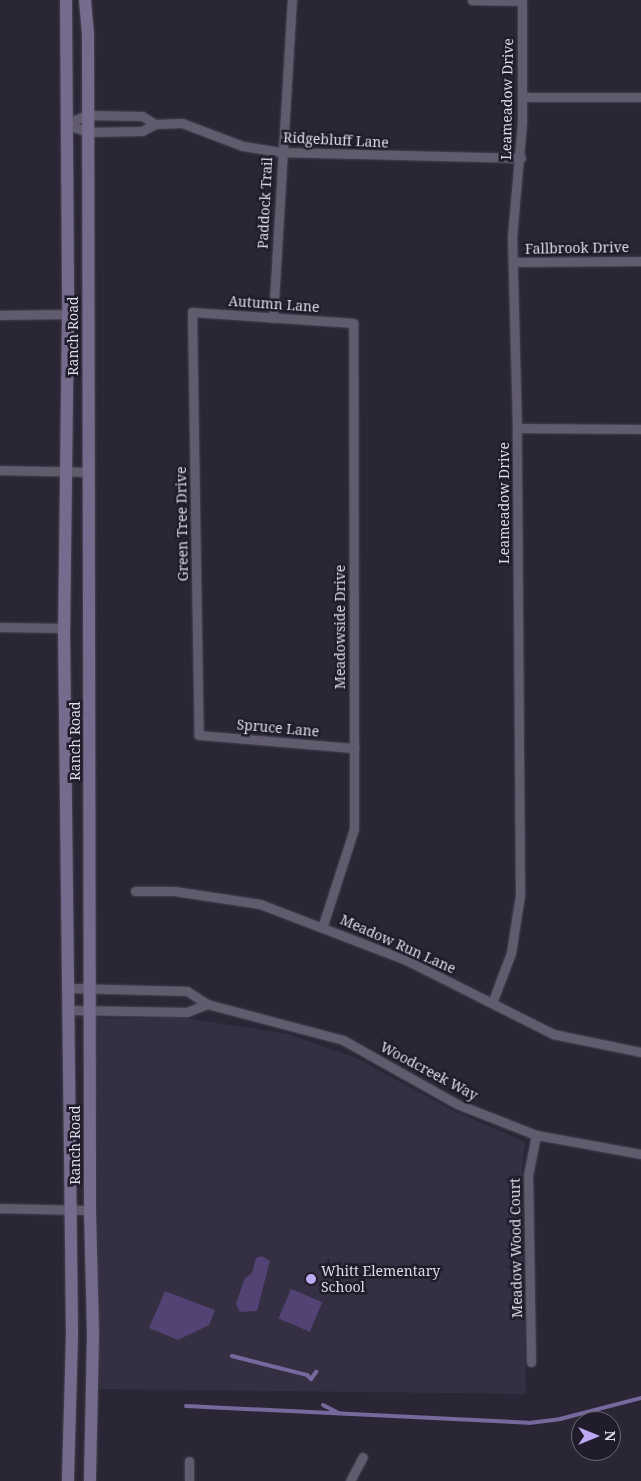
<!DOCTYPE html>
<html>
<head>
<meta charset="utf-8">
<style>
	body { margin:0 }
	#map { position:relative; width:641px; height:1481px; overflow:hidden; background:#2a2635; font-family:"Noto Serif",serif }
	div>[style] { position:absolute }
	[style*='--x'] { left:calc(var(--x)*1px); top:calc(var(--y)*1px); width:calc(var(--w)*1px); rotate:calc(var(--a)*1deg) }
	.built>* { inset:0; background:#342f43 }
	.green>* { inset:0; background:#524374; transform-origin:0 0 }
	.stream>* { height:4px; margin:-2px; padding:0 2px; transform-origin:2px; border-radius:2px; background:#77689d }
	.roads { filter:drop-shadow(0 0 1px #474451) drop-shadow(0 0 1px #474451) }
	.minor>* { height:9px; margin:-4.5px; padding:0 4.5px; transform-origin:4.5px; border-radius:4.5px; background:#605b6d }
	.secondary>* { height:12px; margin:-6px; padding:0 6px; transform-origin:6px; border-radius:6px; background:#746b8d }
	.dots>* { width:14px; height:14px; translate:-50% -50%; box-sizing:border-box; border:2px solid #201c2b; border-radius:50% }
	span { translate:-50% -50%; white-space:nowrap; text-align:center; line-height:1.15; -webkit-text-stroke:5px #201c2b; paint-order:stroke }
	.street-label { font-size:14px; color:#dedce6 }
	.poi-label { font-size:14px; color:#dedce6 }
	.left { translate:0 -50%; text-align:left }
	.north { position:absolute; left:571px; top:1411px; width:50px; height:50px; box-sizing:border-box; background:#201c2b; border:1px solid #6c6976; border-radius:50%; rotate:90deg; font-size:14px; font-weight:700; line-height:20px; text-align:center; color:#dedce6 }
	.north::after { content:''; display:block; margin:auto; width:18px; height:22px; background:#bea9f5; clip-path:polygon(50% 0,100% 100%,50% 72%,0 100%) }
</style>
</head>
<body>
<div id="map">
	<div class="built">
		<div style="clip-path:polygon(96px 1018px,185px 1018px,288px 1034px,356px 1058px,456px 1112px,525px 1142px,522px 1170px,526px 1394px,99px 1389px)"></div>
	</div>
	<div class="green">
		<div style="clip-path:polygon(262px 1256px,270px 1261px,257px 1311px,240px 1312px,236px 1304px,245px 1278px,252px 1273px,256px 1258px)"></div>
		<div style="left:291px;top:1289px;width:34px;height:32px;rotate:23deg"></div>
		<div style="clip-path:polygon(165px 1291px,215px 1310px,209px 1325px,178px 1340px,149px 1328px)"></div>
	</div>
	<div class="stream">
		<div style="--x:232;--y:1356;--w:77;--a:14.2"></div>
		<div style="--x:307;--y:1375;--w:6;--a:45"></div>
		<div style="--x:311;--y:1379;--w:9;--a:-54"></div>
		<div style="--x:323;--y:1405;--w:18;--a:27"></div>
		<div style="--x:186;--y:1406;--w:343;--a:2.8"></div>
		<div style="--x:529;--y:1423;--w:31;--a:-7"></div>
		<div style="--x:560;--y:1419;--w:84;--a:-14.5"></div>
	</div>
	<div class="roads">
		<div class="minor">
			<div style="--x:472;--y:0;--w:50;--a:1.1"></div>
			<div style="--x:522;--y:97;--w:119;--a:0"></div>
			<div style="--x:155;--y:124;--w:15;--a:-148"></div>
			<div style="--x:142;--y:116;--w:55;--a:-179"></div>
			<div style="--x:87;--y:115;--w:23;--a:157"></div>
			<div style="--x:66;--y:124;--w:22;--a:21"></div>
			<div style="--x:87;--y:132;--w:55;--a:-1"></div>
			<div style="--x:142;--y:131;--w:15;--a:-28"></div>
			<div style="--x:155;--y:124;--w:27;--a:-2"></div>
			<div style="--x:182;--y:123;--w:65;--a:20.7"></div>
			<div style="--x:243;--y:146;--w:38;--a:9"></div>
			<div style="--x:281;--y:152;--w:240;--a:1.4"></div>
			<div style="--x:513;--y:262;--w:128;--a:-0.4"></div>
			<div style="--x:0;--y:315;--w:68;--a:-0.8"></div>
			<div style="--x:273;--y:318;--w:319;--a:-86.6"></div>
			<div style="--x:517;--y:428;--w:124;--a:0.5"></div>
			<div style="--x:0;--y:470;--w:89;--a:1.3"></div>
			<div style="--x:0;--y:627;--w:64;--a:0.9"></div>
			<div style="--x:135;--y:891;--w:39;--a:0"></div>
			<div style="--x:174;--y:891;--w:87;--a:8.6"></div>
			<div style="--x:260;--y:904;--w:156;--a:21"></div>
			<div style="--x:406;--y:960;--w:165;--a:26.7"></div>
			<div style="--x:553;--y:1034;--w:90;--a:11.6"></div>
			<div style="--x:323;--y:925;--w:101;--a:-72.1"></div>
			<div style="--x:354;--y:829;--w:81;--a:-90"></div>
			<div style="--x:354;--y:748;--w:425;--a:-90.1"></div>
			<div style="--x:353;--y:323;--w:161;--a:-176.1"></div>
			<div style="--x:192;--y:312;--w:423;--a:89.1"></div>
			<div style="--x:199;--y:735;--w:156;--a:4.8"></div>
			<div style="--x:70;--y:988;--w:117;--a:1.5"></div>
			<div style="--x:187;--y:991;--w:24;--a:33"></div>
			<div style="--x:207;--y:1004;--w:141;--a:14.8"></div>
			<div style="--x:343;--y:1040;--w:131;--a:29.3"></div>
			<div style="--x:457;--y:1104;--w:85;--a:21.4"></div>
			<div style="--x:536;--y:1135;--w:107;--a:10.3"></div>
			<div style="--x:492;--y:1003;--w:53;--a:-69.2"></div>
			<div style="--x:511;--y:953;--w:59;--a:-81.2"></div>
			<div style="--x:520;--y:895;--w:467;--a:-90.4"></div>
			<div style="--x:517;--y:428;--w:191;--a:-91.5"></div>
			<div style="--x:512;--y:237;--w:115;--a:-85"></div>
			<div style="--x:522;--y:122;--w:122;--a:-90"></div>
			<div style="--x:70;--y:1010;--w:117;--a:1"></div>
			<div style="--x:187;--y:1012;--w:22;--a:-22"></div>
			<div style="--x:0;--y:1208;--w:90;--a:1.3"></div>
			<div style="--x:531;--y:1362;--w:187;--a:-90.9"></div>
			<div style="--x:528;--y:1175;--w:41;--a:-78.7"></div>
			<div style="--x:189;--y:1461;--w:20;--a:90"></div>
			<div style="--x:350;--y:1481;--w:27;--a:-62"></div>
		</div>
		<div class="secondary">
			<div style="--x:66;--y:0;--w:314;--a:89.6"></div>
			<div style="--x:68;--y:314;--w:314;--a:90.7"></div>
			<div style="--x:64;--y:628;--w:707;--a:89.35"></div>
			<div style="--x:72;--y:1335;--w:146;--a:91.6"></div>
			<div style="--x:85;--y:0;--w:37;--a:85"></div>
			<div style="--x:88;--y:37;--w:1173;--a:89.9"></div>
			<div style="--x:90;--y:1210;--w:125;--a:88.6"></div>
			<div style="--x:93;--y:1335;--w:146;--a:91.2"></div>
		</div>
	</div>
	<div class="dots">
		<div style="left:311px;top:1279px;background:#bea9f5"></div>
	</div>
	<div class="street-label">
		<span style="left:507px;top:99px;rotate:-89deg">Leameadow Drive</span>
		<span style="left:336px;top:140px;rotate:3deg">Ridgebluff Lane</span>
		<span style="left:265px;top:203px;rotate:-87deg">Paddock Trail</span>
		<span style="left:577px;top:248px;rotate:-1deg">Fallbrook Drive</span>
		<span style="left:274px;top:304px;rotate:4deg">Autumn Lane</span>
		<span style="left:73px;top:336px;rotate:-90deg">Ranch Road</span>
		<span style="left:504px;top:503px;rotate:-90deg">Leameadow Drive</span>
		<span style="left:182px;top:524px;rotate:-91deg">Green Tree Drive</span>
		<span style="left:340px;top:627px;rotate:-90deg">Meadowside Drive</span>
		<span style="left:278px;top:728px;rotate:5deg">Spruce Lane</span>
		<span style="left:75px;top:741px;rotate:-90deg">Ranch Road</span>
		<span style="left:398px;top:944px;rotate:24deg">Meadow Run Lane</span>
		<span style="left:429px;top:1071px;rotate:28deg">Woodcreek Way</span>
		<span style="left:75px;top:1145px;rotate:-90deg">Ranch Road</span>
		<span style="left:516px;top:1248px;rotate:-91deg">Meadow Wood Court</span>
	</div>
	<div class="poi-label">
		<span class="left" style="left:321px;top:1279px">Whitt Elementary<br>School</span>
	</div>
	<div class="north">N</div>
</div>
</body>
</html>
